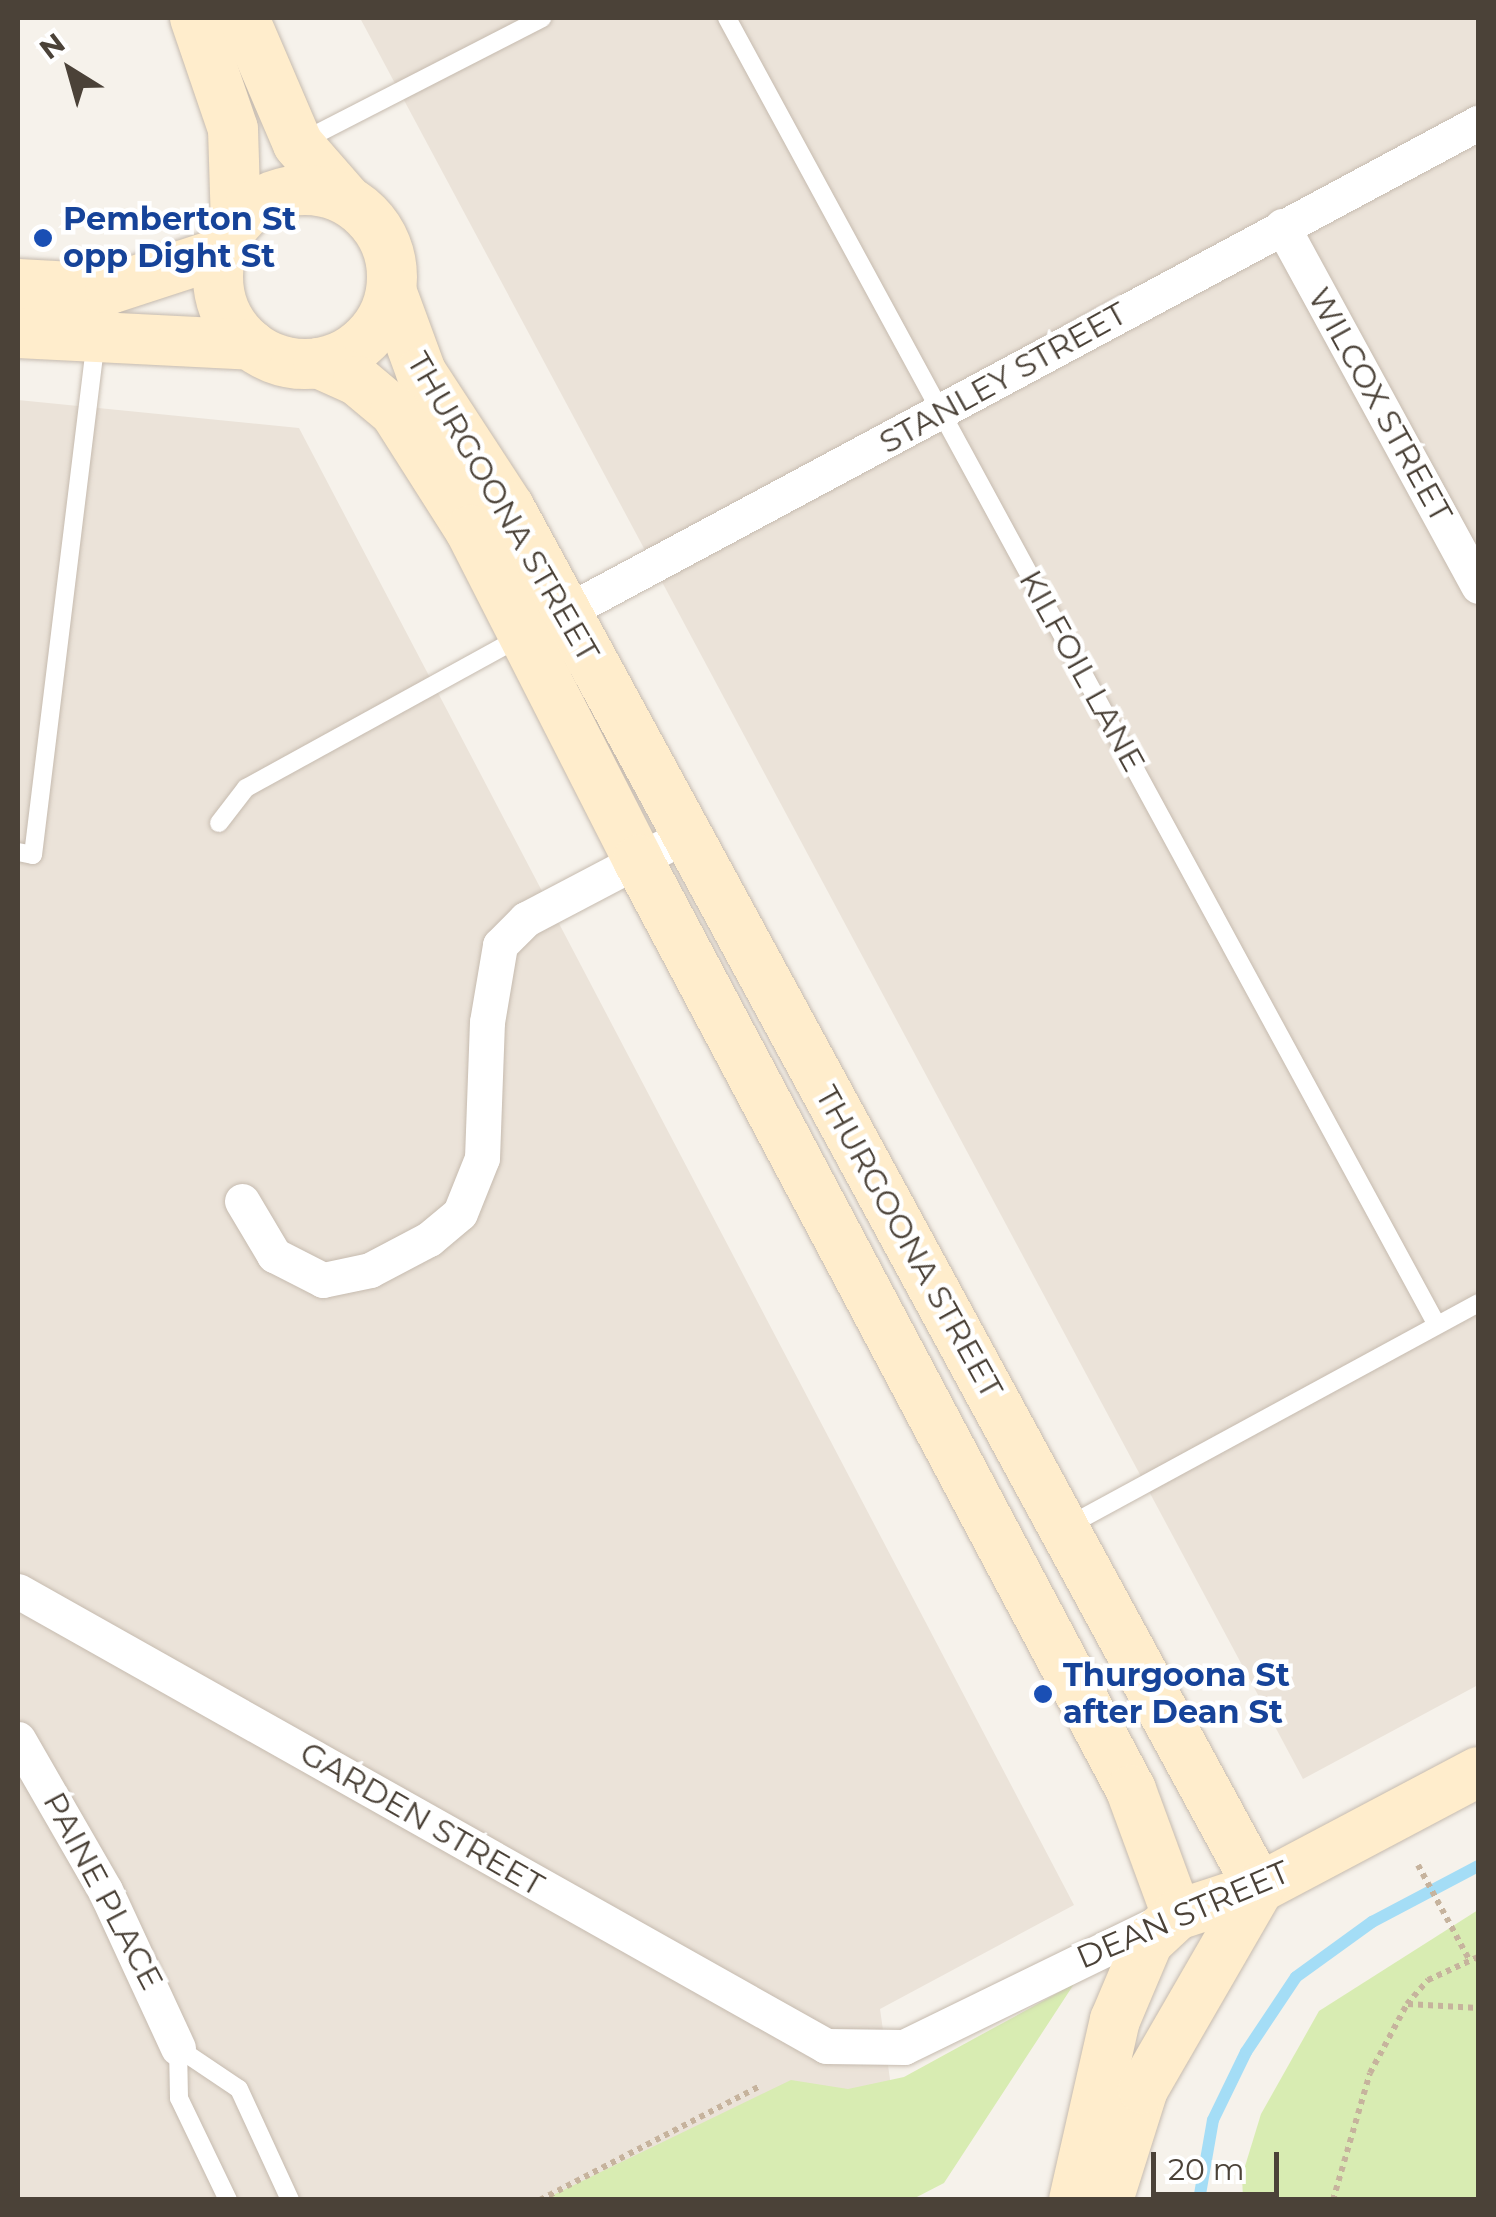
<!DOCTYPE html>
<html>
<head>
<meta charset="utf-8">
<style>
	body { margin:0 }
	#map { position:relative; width:1496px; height:2217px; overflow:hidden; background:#f6f2eb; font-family:Montserrat,sans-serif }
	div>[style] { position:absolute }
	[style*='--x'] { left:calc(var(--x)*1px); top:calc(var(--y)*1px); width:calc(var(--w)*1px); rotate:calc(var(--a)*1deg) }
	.residential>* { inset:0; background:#ebe3d9 }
	.green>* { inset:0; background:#d8ecb2 }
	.stream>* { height:12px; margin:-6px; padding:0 6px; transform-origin:6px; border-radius:6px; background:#a4ddf6 }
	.path>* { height:6px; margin-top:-3px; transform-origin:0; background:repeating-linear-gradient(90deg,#c6b39d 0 5px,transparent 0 10px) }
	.roads { filter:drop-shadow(0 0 2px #c6bbaf) drop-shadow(0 0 2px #c6bbaf) }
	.lane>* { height:18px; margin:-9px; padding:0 9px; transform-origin:9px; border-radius:9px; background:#fff }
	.street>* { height:35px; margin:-17.5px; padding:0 17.5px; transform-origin:17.5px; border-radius:17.5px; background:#fff }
	.secondary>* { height:50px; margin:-25px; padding:0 25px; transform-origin:25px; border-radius:25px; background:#ffedcc }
	.secondary>.ring { margin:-25px; padding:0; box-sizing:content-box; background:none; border:50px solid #ffedcc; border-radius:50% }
	.dots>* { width:28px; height:28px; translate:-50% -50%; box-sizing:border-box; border:5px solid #fff; border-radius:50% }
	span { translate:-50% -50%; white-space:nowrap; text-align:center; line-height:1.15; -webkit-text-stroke:9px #fff; paint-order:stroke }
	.transit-label { font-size:32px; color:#164399; font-weight:700 }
	.left { translate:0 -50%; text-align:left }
	.street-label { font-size:32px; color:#4b4238 }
	.frame { position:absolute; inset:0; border:20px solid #4b4238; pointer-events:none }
	.north { position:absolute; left:20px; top:20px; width:100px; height:100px; -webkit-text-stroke:8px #fff; paint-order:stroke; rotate:323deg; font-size:28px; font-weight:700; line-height:40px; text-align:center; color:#4b4238 }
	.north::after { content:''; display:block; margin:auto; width:35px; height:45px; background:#4b4238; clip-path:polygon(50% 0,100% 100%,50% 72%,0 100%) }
	.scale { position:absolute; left:1151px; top:2152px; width:128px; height:45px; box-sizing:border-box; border:5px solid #4b4238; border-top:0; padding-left:12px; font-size:30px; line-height:35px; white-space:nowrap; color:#4b4238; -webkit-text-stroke:8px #fff; paint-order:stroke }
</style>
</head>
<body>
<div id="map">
	<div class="residential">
		<div style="clip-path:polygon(360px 18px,1478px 18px,1478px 1685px,1303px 1779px)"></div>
		<div style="clip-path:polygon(18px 400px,299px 428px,1074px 1905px,880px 2009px,907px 2199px,18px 2199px)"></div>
	</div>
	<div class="green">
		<div style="clip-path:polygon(1478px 1910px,1478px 2199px,1243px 2199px,1242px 2176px,1261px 2114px,1319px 2011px)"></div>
		<div style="clip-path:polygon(1074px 1984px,944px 2183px,913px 2199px,545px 2199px,791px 2080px,848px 2089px,904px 2077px)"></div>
	</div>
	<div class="stream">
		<div style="--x:1199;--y:2200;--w:81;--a:-80.1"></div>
		<div style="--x:1213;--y:2120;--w:76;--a:-64.1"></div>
		<div style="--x:1246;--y:2052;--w:90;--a:-56.3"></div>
		<div style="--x:1296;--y:1977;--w:94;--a:-35.9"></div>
		<div style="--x:1372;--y:1922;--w:120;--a:-27.8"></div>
	</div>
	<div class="path">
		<div style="--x:1418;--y:1865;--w:109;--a:61.6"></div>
		<div style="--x:1408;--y:2004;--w:70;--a:3.3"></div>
		<div style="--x:540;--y:2200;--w:246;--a:-27.4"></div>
		<div style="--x:1333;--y:2200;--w:132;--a:-73.8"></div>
		<div style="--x:1370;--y:2073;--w:78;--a:-61.8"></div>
		<div style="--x:1407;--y:2004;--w:32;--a:-49"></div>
		<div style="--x:1428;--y:1980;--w:55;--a:-24.7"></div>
	</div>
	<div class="roads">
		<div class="lane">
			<div style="--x:727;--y:18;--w:1487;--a:61.49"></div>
			<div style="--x:303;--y:141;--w:269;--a:-27.2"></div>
			<div style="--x:219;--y:823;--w:44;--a:-52.4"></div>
			<div style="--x:246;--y:788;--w:315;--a:-28.8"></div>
			<div style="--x:18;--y:852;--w:15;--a:11"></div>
			<div style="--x:33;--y:855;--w:520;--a:-83.04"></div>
			<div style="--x:1066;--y:1527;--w:469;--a:-28.5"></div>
			<div style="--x:228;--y:2200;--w:113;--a:-115.7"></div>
			<div style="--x:179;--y:2098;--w:50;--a:-91.1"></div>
			<div style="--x:178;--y:2048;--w:73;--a:33.9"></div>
			<div style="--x:239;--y:2089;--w:122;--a:65.3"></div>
		</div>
		<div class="street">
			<div style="--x:1282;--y:226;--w:410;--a:61.4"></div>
			<div style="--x:545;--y:623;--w:1059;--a:-28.19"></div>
			<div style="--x:242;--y:1201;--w:63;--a:59.3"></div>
			<div style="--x:274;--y:1255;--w:55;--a:27"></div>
			<div style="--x:323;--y:1280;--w:48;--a:-12"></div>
			<div style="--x:370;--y:1270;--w:67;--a:-27.7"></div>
			<div style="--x:429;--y:1239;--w:40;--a:-40"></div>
			<div style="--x:460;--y:1213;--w:59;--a:-68.2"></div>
			<div style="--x:482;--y:1158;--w:136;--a:-87.9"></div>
			<div style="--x:487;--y:1022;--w:78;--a:-80.4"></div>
			<div style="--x:500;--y:945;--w:37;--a:-45"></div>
			<div style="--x:526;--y:919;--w:181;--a:-27.7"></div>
			<div style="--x:18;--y:1591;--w:927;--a:29.38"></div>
			<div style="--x:826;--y:2046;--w:78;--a:0.7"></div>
			<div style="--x:904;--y:2047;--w:292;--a:-26"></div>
			<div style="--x:18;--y:1739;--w:174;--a:60.1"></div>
			<div style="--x:105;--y:1890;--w:174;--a:65.2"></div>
		</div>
		<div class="secondary">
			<div style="--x:195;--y:18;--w:117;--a:71.1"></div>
			<div style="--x:233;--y:129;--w:94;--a:88.2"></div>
			<div style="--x:244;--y:18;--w:137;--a:66.8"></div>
			<div style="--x:298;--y:144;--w:73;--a:48.9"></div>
			<div class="ring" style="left:218px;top:190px;width:124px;height:124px"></div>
			<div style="--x:18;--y:284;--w:92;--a:3.1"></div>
			<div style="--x:110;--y:289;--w:117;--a:-18"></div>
			<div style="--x:392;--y:293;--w:84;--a:69.8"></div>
			<div style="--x:421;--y:372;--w:161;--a:56.9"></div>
			<div style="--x:509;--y:507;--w:1572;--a:61.49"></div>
			<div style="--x:18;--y:333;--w:233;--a:2.9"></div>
			<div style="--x:318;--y:363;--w:44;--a:24.2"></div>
			<div style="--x:358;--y:381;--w:48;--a:40"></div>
			<div style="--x:395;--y:412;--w:140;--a:57.6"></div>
			<div style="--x:470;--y:530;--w:370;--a:63"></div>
			<div style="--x:638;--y:860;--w:1053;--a:62.07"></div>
			<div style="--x:1131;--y:1790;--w:133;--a:69.8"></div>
			<div style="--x:1074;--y:2200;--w:185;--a:-77.2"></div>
			<div style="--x:1115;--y:2020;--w:85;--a:-67.1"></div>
			<div style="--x:1148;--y:1942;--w:40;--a:-43"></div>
			<div style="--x:1177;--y:1915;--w:86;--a:-18.2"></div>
			<div style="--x:1259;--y:1888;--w:248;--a:-27.9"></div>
			<div style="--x:1108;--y:2200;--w:116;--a:-72.5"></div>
			<div style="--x:1143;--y:2089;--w:232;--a:-60"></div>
		</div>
	</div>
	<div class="dots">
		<div style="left:43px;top:238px;background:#1a4fb4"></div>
		<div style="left:1043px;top:1694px;background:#1a4fb4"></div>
	</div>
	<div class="transit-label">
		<span class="left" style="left:63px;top:238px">Pemberton St<br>opp Dight St</span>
		<span class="left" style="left:1063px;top:1694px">Thurgoona St<br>after Dean St</span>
	</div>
	<div class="street-label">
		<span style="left:1003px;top:378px;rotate:-29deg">STANLEY STREET</span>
		<span style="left:1380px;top:405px;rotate:61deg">WILCOX STREET</span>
		<span style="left:503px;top:507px;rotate:60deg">THURGOONA STREET</span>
		<span style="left:1082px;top:671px;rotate:61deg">KILFOIL LANE</span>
		<span style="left:909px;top:1242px;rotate:61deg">THURGOONA STREET</span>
		<span style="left:422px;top:1819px;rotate:30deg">GARDEN STREET</span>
		<span style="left:103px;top:1891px;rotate:62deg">PAINE PLACE</span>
		<span style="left:1183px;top:1915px;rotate:-23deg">DEAN STREET</span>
	</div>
	<div class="frame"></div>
	<div class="north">N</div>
	<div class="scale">20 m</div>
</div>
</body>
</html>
